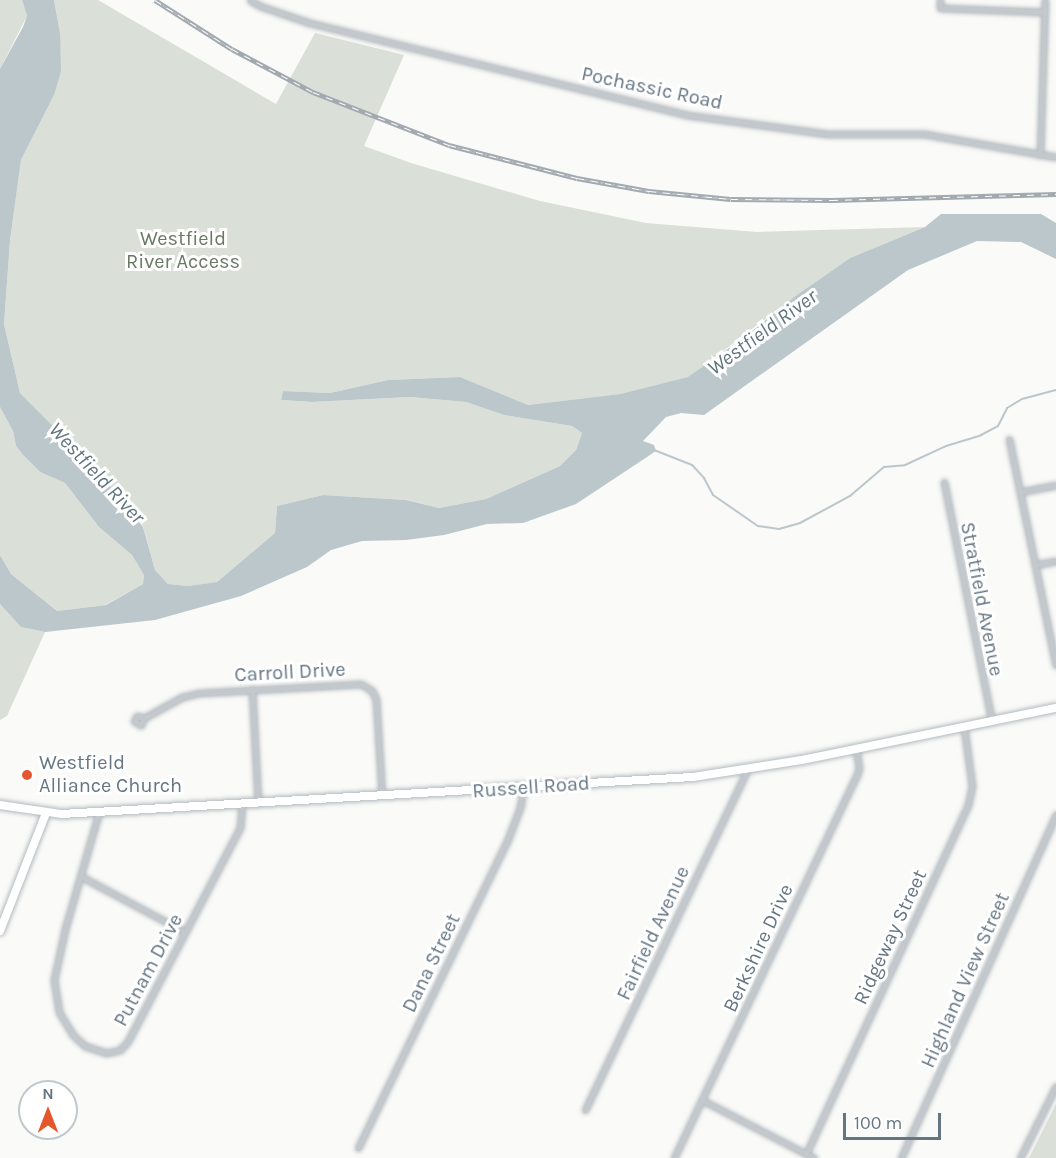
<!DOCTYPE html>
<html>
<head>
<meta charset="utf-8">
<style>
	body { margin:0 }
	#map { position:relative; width:1056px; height:1158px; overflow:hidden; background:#fafaf8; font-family:Karla,sans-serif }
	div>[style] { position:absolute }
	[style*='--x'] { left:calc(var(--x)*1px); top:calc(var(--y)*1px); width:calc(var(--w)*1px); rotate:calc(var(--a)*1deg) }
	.green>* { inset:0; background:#dadfd7 }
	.water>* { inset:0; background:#bbc7cb }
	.stream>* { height:2px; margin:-1px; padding:0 1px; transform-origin:1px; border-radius:1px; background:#bbc7cb }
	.roads { filter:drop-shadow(0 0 2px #b3babf) drop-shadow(0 0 2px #b3babf) }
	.street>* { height:5px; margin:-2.5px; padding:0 2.5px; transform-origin:2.5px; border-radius:2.5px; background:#c3c8cc }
	.secondary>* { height:8px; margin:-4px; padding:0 4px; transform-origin:4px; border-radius:4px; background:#fff }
	.primary>* { height:8px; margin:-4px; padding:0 4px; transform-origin:4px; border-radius:4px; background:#fff }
	.rail>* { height:4.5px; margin-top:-2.25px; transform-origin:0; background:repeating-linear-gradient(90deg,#fff 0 7px,#a2aab0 0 14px); box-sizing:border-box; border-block:2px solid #a2aab0 }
	.dots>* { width:16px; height:16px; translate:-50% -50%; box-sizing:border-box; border:3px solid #fff; border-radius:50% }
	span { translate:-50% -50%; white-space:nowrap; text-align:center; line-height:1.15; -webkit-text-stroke:6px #fff; paint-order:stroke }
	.street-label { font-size:20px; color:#657683 }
	.park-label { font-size:20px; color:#687a64 }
	.poi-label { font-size:20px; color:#657683 }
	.left { translate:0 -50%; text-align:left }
	.water-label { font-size:21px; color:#60757c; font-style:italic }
	.north { position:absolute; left:18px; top:1080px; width:60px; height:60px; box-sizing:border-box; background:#fff; border:2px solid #c1c8cd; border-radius:50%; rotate:0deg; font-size:16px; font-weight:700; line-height:24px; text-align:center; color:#657683 }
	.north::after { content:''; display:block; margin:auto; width:21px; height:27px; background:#e4572e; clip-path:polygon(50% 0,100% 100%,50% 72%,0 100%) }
	.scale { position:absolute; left:843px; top:1113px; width:98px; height:27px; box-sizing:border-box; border:3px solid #657683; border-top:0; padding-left:8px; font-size:18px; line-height:21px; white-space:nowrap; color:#657683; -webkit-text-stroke:4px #fff; paint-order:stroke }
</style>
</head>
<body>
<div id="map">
	<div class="green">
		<div style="clip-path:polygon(0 0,22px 0,27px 16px,0 69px)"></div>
		<div style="clip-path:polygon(54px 0,98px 0,276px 104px,315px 33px,404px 55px,364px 146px,411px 163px,540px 201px,646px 223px,757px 232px,925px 227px,850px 258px,794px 297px,689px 377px,620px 394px,528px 405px,460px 377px,388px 380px,330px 393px,283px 391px,281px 400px,312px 402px,410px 397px,466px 402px,504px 415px,572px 426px,582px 433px,576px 450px,560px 466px,486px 499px,439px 508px,406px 500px,323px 495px,277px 506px,275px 533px,217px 582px,188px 586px,168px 584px,155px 570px,143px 526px,98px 471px,20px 393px,4px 324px,10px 241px,21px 160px,54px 95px,60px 33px)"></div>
		<div style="clip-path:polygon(0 407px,13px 431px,16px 446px,23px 455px,40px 472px,65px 483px,99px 527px,132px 555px,144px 575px,143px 584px,105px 605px,57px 611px,11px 574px,0 555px)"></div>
		<div style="clip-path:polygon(0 604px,21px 627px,45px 632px,7px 716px,0 720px)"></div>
		<div style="clip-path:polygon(1056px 1104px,1056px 1158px,1029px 1158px)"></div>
	</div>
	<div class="water">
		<div style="clip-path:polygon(22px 0,54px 0,60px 33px,61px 71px,54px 95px,21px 160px,10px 241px,4px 324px,20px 393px,98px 471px,143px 527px,155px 570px,168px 584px,188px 586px,217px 582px,275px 533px,277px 506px,323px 495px,406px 500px,439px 508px,486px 499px,560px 466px,576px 450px,582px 433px,572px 426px,504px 415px,466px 402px,410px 397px,312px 402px,281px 400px,283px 391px,330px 393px,388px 380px,460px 377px,528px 405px,620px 394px,688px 377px,746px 336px,794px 297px,850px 258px,925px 227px,941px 214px,1041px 214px,1056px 223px,1056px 259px,1021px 242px,977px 241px,908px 270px,704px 415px,681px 413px,666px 417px,643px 441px,654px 445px,656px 451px,576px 504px,523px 523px,487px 524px,444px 535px,406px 540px,362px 541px,331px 550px,307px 567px,241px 596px,155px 620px,45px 632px,21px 627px,0 604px,0 555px,11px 574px,57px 611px,106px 605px,143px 584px,144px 575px,132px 555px,99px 527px,65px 483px,40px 472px,23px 455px,16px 446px,13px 431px,0 407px,0 69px,23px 27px,27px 16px)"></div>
	</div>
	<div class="stream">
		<div style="--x:654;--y:450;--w:41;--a:21.5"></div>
		<div style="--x:692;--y:465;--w:18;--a:47"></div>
		<div style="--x:704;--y:478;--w:19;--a:62"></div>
		<div style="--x:713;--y:495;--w:55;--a:34.6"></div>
		<div style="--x:758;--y:526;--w:21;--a:8"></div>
		<div style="--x:779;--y:529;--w:22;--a:-16"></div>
		<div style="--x:800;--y:523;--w:57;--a:-28.4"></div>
		<div style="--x:850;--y:496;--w:45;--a:-40.5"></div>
		<div style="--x:884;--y:467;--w:21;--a:-5"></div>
		<div style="--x:905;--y:465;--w:45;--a:-24.9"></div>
		<div style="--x:946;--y:446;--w:37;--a:-17"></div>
		<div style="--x:981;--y:435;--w:19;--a:-28"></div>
		<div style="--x:998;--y:426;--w:20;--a:-63"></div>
		<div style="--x:1007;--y:408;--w:17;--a:-31"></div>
		<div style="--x:1022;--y:399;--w:35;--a:-15"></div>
	</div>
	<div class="roads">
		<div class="street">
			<div style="--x:250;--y:0;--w:12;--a:31"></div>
			<div style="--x:260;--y:6;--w:53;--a:18.8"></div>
			<div style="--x:310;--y:23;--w:388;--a:13.7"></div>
			<div style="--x:687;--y:115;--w:142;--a:7.7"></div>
			<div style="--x:828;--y:134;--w:96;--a:0"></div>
			<div style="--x:924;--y:134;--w:134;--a:9.9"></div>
			<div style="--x:940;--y:0;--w:8;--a:90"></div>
			<div style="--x:940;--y:8;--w:105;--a:2.2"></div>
			<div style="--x:1040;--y:155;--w:155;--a:-88.2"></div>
			<div style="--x:1009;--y:439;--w:231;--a:78.3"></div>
			<div style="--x:944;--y:482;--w:245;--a:78.7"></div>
			<div style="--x:1020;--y:492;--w:37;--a:-11"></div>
			<div style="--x:1035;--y:565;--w:21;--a:-11"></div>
			<div style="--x:252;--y:689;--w:115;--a:87"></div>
			<div style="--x:144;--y:718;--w:8;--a:113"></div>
			<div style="--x:141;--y:725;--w:8;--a:-150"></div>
			<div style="--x:134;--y:721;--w:6;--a:-59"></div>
			<div style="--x:137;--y:716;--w:7;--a:16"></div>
			<div style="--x:144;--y:718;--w:43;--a:-28.9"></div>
			<div style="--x:182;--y:697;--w:17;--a:-13"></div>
			<div style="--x:199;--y:693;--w:162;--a:-3.2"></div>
			<div style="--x:361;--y:684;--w:13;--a:32"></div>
			<div style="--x:372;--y:691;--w:9;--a:63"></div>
			<div style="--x:376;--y:699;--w:97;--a:86.5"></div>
			<div style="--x:99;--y:812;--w:122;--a:106.2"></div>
			<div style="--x:65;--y:929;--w:52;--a:102.2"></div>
			<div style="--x:54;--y:980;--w:32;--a:81"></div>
			<div style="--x:59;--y:1012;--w:27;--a:59"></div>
			<div style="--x:73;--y:1035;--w:16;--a:43"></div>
			<div style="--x:85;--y:1046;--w:22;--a:18"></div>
			<div style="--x:106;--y:1053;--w:14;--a:-12"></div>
			<div style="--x:120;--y:1050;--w:12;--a:-48"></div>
			<div style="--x:128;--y:1041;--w:241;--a:-62.3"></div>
			<div style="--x:240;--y:828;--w:23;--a:-85"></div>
			<div style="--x:82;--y:877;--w:117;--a:28.1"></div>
			<div style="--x:702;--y:1100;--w:126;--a:27.4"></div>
			<div style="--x:585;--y:1110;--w:378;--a:-64.5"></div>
			<div style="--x:358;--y:1148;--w:343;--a:-64.1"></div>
			<div style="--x:508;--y:839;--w:33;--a:-69"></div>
			<div style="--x:520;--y:808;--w:20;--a:-81"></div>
			<div style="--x:806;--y:1154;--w:385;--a:-65.1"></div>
			<div style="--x:968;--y:805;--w:19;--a:-78"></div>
			<div style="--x:972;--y:786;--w:60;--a:-97.7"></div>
			<div style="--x:674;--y:1158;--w:424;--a:-64.5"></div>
			<div style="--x:857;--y:775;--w:7;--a:-74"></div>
			<div style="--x:859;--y:768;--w:19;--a:-99"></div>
			<div style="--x:901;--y:1158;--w:377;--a:-65.7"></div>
			<div style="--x:1020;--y:1158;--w:80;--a:-63.4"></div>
		</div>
		<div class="secondary">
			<div style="--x:0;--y:931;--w:127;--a:-68.7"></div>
		</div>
		<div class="primary">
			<div style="--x:0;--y:805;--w:63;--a:8.3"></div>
			<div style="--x:62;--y:814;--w:632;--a:-3.36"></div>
			<div style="--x:693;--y:777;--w:110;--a:-8.9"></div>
			<div style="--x:802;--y:760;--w:259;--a:-11.6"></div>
		</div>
	</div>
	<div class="rail">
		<div style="--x:155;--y:0;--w:91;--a:32.5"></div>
		<div style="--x:232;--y:49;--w:92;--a:28"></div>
		<div style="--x:313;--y:92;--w:146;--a:21.3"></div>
		<div style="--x:449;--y:145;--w:132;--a:14.5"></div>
		<div style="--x:577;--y:178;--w:73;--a:10.2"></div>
		<div style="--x:649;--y:191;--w:82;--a:5.6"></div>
		<div style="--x:731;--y:199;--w:100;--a:0.6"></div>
		<div style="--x:831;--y:200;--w:225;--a:-1.5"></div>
	</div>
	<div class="dots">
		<div style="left:27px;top:775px;background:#e4572e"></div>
	</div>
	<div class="street-label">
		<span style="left:652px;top:88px;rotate:12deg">Pochassic Road</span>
		<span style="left:982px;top:599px;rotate:79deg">Stratfield Avenue</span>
		<span style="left:290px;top:672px;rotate:-3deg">Carroll Drive</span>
		<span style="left:531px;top:787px;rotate:-4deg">Russell Road</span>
		<span style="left:653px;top:933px;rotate:-65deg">Fairfield Avenue</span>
		<span style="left:890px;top:937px;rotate:-65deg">Ridgeway Street</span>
		<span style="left:758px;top:948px;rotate:-65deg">Berkshire Drive</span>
		<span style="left:431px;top:963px;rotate:-64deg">Dana Street</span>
		<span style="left:148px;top:970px;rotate:-62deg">Putnam Drive</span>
		<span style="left:965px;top:980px;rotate:-66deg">Highland View Street</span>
	</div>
	<div class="park-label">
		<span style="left:183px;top:250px">Westfield<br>River Access</span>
	</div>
	<div class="poi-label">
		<span class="left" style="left:39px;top:774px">Westfield<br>Alliance Church</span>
	</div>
	<div class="water-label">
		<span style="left:762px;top:332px;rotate:-36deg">Westfield River</span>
		<span style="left:97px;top:473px;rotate:47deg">Westfield River</span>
	</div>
	<div class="north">N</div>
	<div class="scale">100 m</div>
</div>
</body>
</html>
